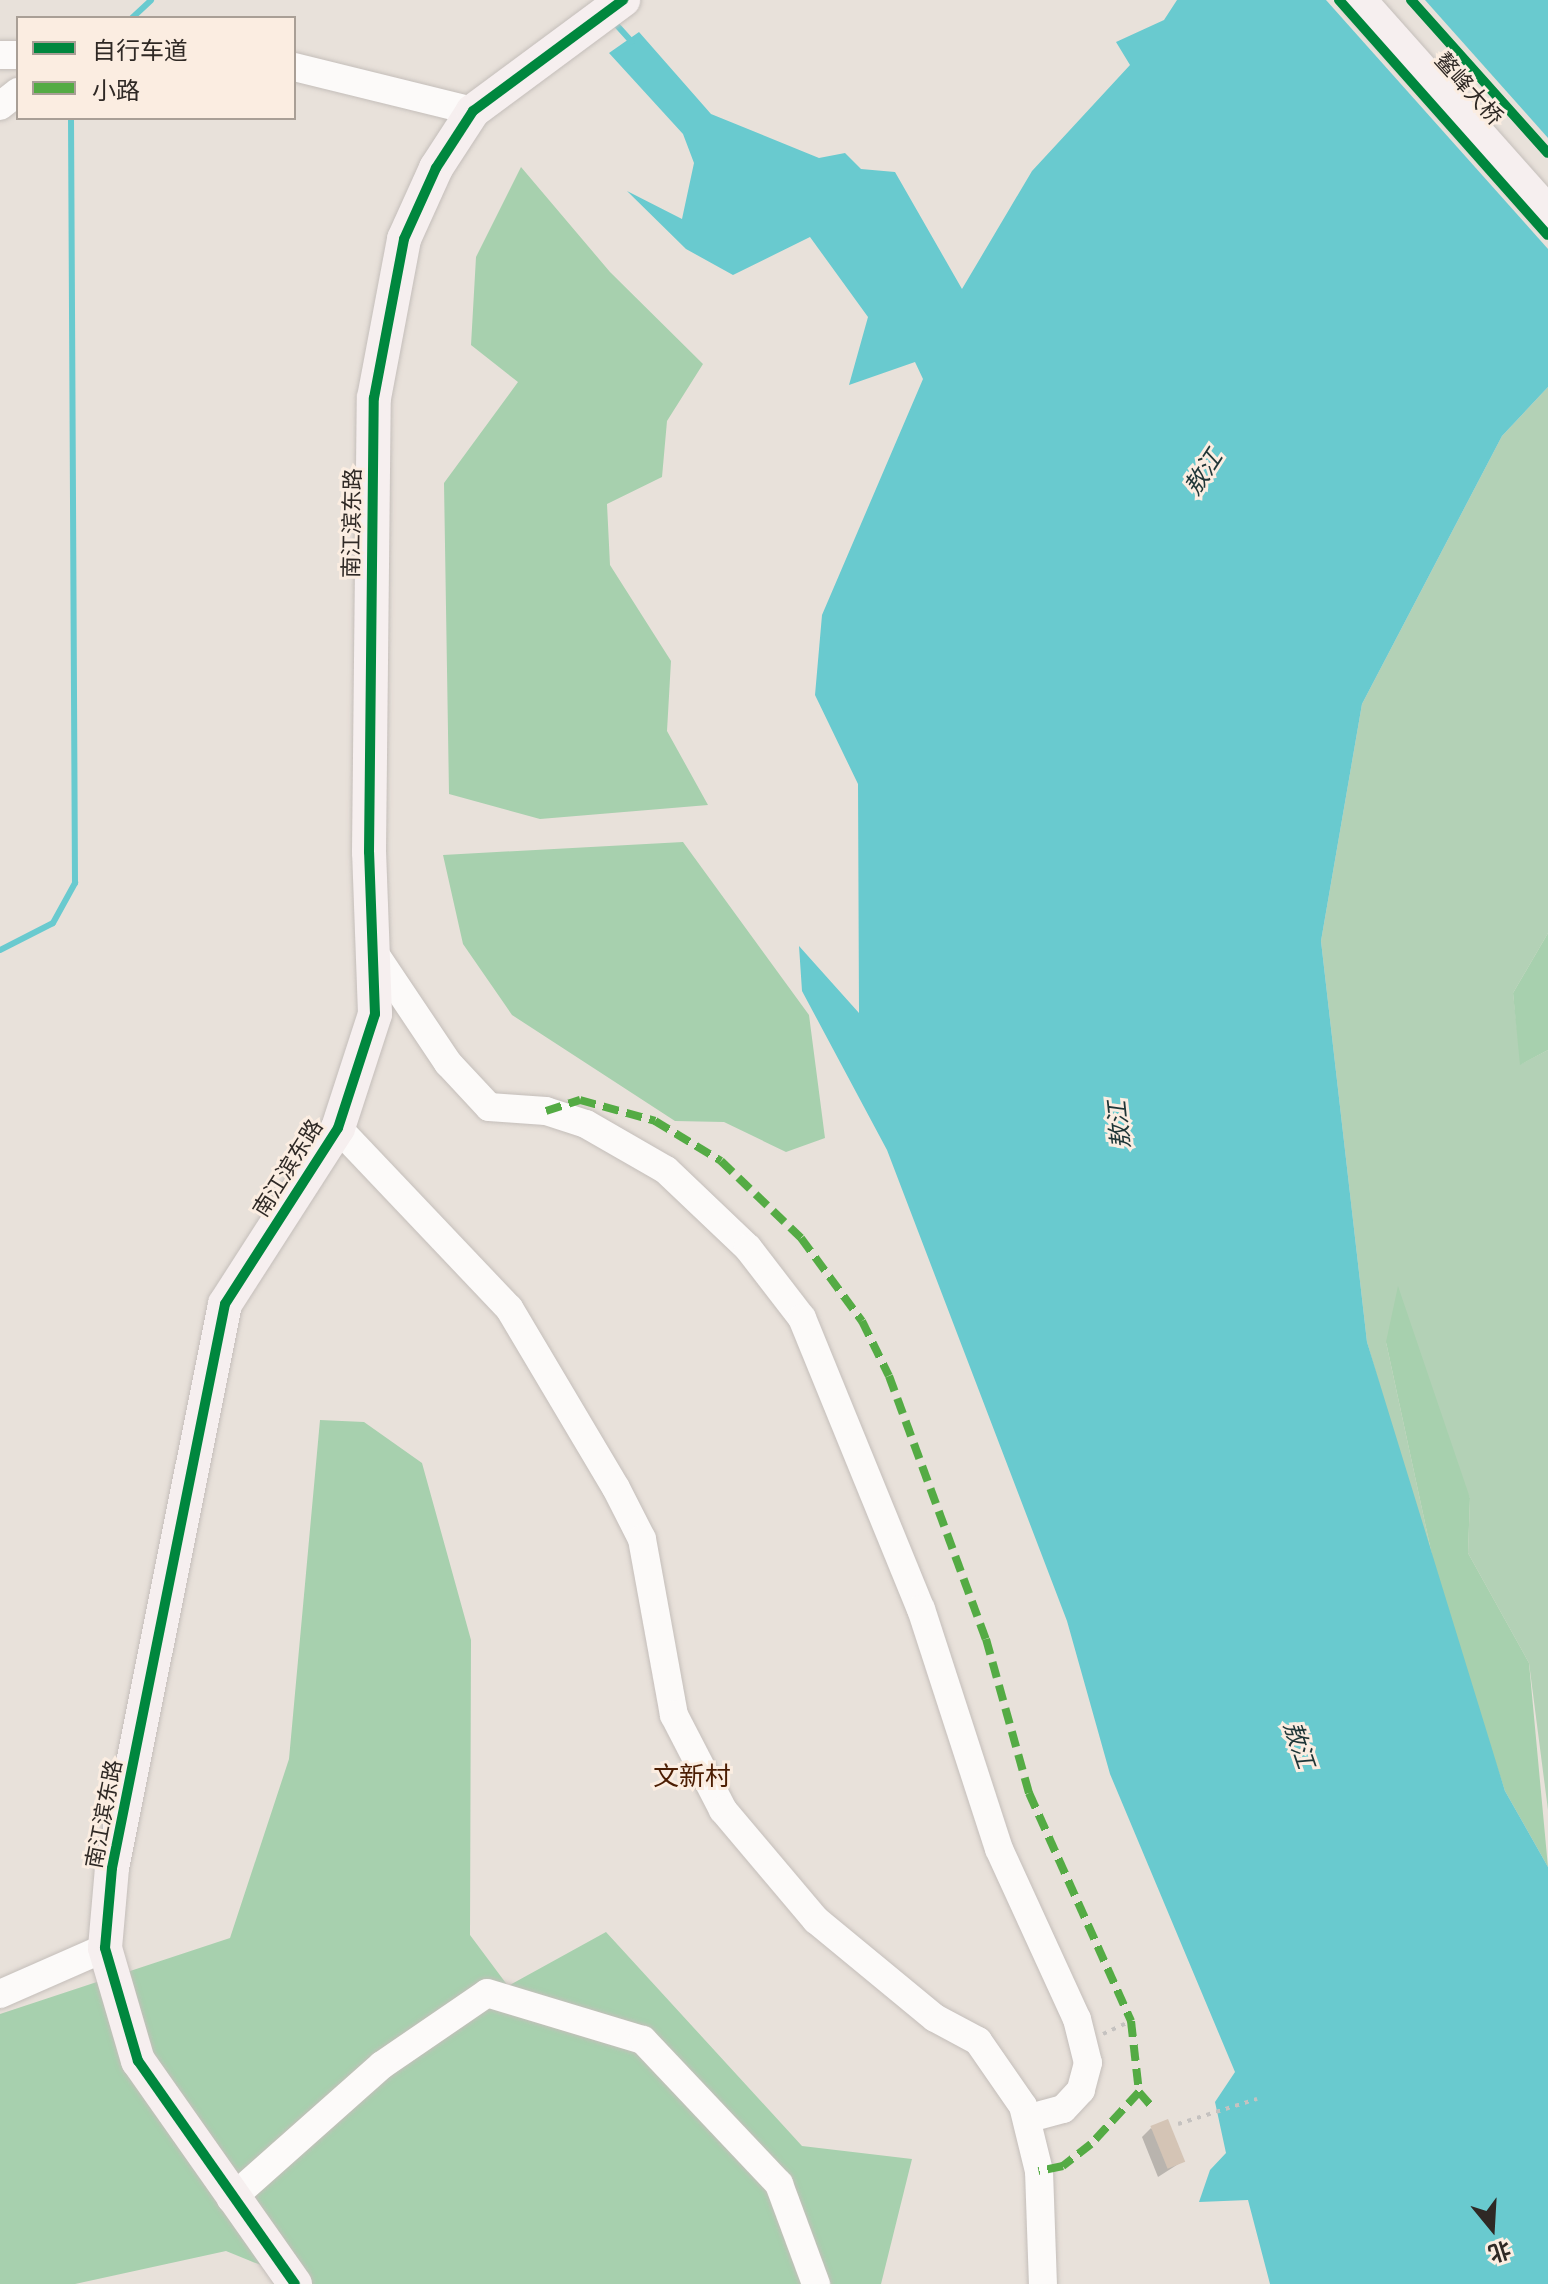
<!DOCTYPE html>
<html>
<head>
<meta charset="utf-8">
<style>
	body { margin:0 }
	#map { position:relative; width:1548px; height:2284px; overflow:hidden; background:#e8e1da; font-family:"Fira Sans","Noto Sans SC",sans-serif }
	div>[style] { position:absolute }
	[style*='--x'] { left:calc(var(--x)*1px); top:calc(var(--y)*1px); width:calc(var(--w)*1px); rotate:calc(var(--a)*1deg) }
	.green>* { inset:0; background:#b3d1b6 }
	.forest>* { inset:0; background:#a7d0ae }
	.water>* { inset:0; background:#69cacf }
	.pier>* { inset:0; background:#e8e1da }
	.shadow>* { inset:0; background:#0003 }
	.stream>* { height:6px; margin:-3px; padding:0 3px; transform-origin:3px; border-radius:3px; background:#69cacf }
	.building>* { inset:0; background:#d4c4b5; transform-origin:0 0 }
	.path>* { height:4px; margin-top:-2px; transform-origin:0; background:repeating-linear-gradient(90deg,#c5c2c0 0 4px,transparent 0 10px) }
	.roads { filter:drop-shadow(0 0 2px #c4beba) drop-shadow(0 0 2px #c4beba) }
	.minor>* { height:28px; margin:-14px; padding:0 14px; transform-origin:14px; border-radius:14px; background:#fcfaf9 }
	.major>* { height:34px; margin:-17px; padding:0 17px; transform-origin:17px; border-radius:17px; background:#f6efef }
	.quiet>* { height:8px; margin-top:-4px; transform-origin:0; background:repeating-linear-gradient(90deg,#54ab44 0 16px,transparent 0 24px) }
	.cycleway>* { height:10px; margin:-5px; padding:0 5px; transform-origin:5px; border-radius:5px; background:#00873e }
	span { translate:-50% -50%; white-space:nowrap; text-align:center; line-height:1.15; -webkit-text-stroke:6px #fbede1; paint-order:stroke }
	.street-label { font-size:22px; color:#2f2925 }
	.water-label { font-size:24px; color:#1f3637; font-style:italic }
	.quarter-label { font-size:26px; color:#4c1d02 }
	.legend { position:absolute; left:16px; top:16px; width:280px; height:104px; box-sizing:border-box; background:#fbede1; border:2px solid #a99f96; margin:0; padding:10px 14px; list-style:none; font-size:24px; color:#2f2925 }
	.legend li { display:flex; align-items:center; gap:16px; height:40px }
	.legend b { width:40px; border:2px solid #a99f96 }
	.north { position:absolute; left:1452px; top:2188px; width:80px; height:80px; -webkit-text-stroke:6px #fbede1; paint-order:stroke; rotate:162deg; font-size:22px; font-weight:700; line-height:32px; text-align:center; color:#2f2925 }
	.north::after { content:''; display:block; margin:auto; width:28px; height:36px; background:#2f2925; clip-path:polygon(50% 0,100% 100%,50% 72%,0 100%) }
</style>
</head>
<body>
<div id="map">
	<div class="green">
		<div style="clip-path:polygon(1548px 387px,1548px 933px,1513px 993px,1521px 1064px,1548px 1050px,1548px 1810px,1529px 1663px,1468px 1553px,1470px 1498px,1386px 1342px,1441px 1597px,1367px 1342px,1321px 941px,1362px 704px,1502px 436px)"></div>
	</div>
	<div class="forest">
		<div style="clip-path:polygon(521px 167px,610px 272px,703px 364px,667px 421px,662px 477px,607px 504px,610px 565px,671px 661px,667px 731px,708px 805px,540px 819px,449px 794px,444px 483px,518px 382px,471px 345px,476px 257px)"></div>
		<div style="clip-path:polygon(683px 842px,809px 1015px,825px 1138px,786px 1152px,724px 1122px,675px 1121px,512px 1015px,463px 944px,443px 855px)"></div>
		<div style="clip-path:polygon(1548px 933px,1548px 1050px,1520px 1065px,1513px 993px)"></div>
		<div style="clip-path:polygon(1398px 1286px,1470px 1498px,1468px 1553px,1529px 1663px,1548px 1867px,1505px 1791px,1441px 1597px,1386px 1342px)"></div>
		<div style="clip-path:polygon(320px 1420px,364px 1422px,422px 1463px,471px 1640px,470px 1935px,508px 1986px,606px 1932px,802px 2146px,912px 2159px,881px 2284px,274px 2284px,268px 2268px,226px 2251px,75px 2284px,0 2284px,0 2014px,230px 1938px,289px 1759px)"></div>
	</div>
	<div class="water">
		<div style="clip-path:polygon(1177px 0,1548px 0,1548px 387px,1502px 436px,1362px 704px,1321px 941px,1367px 1342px,1505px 1791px,1548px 1867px,1548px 2284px,1270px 2284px,1248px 2200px,1199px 2202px,1210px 2170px,1226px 2153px,1215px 2102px,1235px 2072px,1110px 1774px,1067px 1621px,887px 1150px,802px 991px,799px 946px,859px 1013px,858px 784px,815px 695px,822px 615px,923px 379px,915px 362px,849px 385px,868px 317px,810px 237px,733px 275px,686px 249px,627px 191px,682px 219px,694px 163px,683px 134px,609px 53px,639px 32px,711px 114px,819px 158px,845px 153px,861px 169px,895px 172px,962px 289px,1032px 171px,1130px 65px,1116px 42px,1164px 20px)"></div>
	</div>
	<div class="pier">
		<div style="clip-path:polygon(1326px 0,1425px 0,1548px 138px,1548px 249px)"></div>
	</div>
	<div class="shadow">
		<div style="clip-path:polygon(1151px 2128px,1183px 2161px,1158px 2177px,1142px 2137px)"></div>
	</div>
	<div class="stream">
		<div style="--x:132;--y:18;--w:26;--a:-43"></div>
		<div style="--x:613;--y:21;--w:28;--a:48"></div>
		<div style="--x:0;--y:950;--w:59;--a:-27"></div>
		<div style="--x:53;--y:923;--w:46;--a:-61.2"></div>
		<div style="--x:75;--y:883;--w:765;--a:-90.3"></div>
	</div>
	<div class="building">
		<div style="left:1168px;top:2119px;width:46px;height:19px;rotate:68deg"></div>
	</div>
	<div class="path">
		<div style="--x:1103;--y:2034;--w:31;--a:-25"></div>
		<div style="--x:1178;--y:2124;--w:83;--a:-17.6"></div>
	</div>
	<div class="roads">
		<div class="minor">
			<div style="--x:0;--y:55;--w:18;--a:0"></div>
			<div style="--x:294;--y:67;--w:184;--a:13.8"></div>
			<div style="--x:0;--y:106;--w:23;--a:-38"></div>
			<div style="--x:377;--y:957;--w:128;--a:56.2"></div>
			<div style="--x:448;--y:1063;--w:60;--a:47"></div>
			<div style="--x:489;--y:1107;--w:57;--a:4"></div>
			<div style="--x:546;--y:1111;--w:42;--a:18"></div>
			<div style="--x:586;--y:1124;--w:92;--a:29.9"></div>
			<div style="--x:666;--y:1170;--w:113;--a:43.6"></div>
			<div style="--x:748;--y:1248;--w:88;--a:52.4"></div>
			<div style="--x:802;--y:1318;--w:314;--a:67.8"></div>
			<div style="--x:921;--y:1609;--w:252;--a:72"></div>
			<div style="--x:999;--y:1849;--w:187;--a:65.4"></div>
			<div style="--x:1077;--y:2019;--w:45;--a:76"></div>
			<div style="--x:1088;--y:2063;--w:28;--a:105"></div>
			<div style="--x:1081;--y:2090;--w:26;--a:133"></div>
			<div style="--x:1063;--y:2109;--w:23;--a:165"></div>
			<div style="--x:338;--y:1128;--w:248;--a:46.5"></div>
			<div style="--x:509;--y:1308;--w:209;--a:59.3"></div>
			<div style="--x:616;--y:1488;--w:57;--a:63"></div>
			<div style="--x:642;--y:1539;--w:179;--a:79.7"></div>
			<div style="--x:674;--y:1715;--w:107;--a:62.7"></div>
			<div style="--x:723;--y:1810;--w:144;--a:49.8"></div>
			<div style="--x:816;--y:1920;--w:154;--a:39.5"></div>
			<div style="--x:935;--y:2018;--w:49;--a:28.1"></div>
			<div style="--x:978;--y:2041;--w:79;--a:55.3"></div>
			<div style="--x:1023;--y:2106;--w:67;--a:76.2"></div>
			<div style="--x:1039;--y:2171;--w:113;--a:88"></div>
			<div style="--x:0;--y:1994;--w:115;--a:-23.7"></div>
			<div style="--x:231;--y:2199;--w:202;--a:-41.6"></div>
			<div style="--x:382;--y:2065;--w:127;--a:-34.4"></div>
			<div style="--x:487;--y:1993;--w:163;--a:16.8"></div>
			<div style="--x:643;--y:2040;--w:198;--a:46.6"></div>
			<div style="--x:779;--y:2184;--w:107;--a:69.7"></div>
		</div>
		<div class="major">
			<div style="--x:1359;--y:0;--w:285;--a:48.4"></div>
			<div style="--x:295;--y:2284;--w:273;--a:-125.1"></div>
			<div style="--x:138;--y:2061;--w:118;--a:-106.3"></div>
			<div style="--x:105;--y:1948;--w:80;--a:-85"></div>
			<div style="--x:112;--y:1868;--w:575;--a:-78.67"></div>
			<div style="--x:225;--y:1304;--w:209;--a:-57.3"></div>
			<div style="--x:338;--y:1128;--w:120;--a:-72"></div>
			<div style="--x:375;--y:1014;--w:162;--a:-92.1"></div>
			<div style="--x:369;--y:852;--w:454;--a:-89.4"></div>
			<div style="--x:374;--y:398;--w:162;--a:-79.3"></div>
			<div style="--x:404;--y:239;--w:78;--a:-65.7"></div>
			<div style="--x:436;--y:168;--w:68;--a:-57"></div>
			<div style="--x:473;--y:111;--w:187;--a:-36.5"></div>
		</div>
	</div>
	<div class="quiet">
		<div style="--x:546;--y:1111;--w:36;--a:-18"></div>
		<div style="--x:580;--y:1100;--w:78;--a:15.6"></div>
		<div style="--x:655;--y:1121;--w:77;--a:31.2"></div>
		<div style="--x:721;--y:1161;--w:111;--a:43.9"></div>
		<div style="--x:801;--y:1238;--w:103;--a:53.7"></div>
		<div style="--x:862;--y:1321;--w:61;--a:63.9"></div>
		<div style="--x:889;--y:1376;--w:280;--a:69.8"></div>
		<div style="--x:986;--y:1639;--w:160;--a:74.4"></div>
		<div style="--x:1029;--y:1793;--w:250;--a:65.9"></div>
		<div style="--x:1131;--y:2021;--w:71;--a:83.6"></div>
		<div style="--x:1139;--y:2092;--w:71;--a:132.7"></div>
		<div style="--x:1091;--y:2144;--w:36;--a:142"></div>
		<div style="--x:1063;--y:2166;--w:25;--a:168"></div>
		<div style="--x:1139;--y:2092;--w:21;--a:49"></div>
	</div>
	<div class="cycleway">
		<div style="--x:1339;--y:0;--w:314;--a:48.4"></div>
		<div style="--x:1411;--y:0;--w:205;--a:48.2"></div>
		<div style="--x:295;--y:2284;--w:273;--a:-125.1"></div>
		<div style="--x:138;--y:2061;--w:118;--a:-106.3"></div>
		<div style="--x:105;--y:1948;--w:80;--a:-85"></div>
		<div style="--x:112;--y:1868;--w:575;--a:-78.67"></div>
		<div style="--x:225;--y:1304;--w:209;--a:-57.3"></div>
		<div style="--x:338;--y:1128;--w:120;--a:-72"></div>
		<div style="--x:375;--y:1014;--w:162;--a:-92.1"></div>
		<div style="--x:369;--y:852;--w:454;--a:-89.4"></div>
		<div style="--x:374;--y:398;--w:162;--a:-79.3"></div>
		<div style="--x:404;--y:239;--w:78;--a:-65.7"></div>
		<div style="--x:436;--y:168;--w:68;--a:-57"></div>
		<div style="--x:473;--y:111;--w:187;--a:-36.5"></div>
	</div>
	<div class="street-label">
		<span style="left:1469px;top:89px;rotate:48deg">鳌峰大桥</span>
		<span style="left:352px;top:523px;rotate:-89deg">南江滨东路</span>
		<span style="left:288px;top:1168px;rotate:-58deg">南江滨东路</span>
		<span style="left:104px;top:1814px;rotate:-79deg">南江滨东路</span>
	</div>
	<div class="water-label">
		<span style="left:1204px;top:473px;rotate:-57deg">敖江</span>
		<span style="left:1120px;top:1125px;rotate:-96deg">敖江</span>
		<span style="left:1298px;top:1745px;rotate:71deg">敖江</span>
	</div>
	<div class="quarter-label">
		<span style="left:692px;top:1777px">文新村</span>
	</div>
	<ul class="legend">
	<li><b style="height:10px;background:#00873e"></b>自行车道</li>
	<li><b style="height:10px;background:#54ab44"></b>小路</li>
	</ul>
	<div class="north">北</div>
</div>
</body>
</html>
